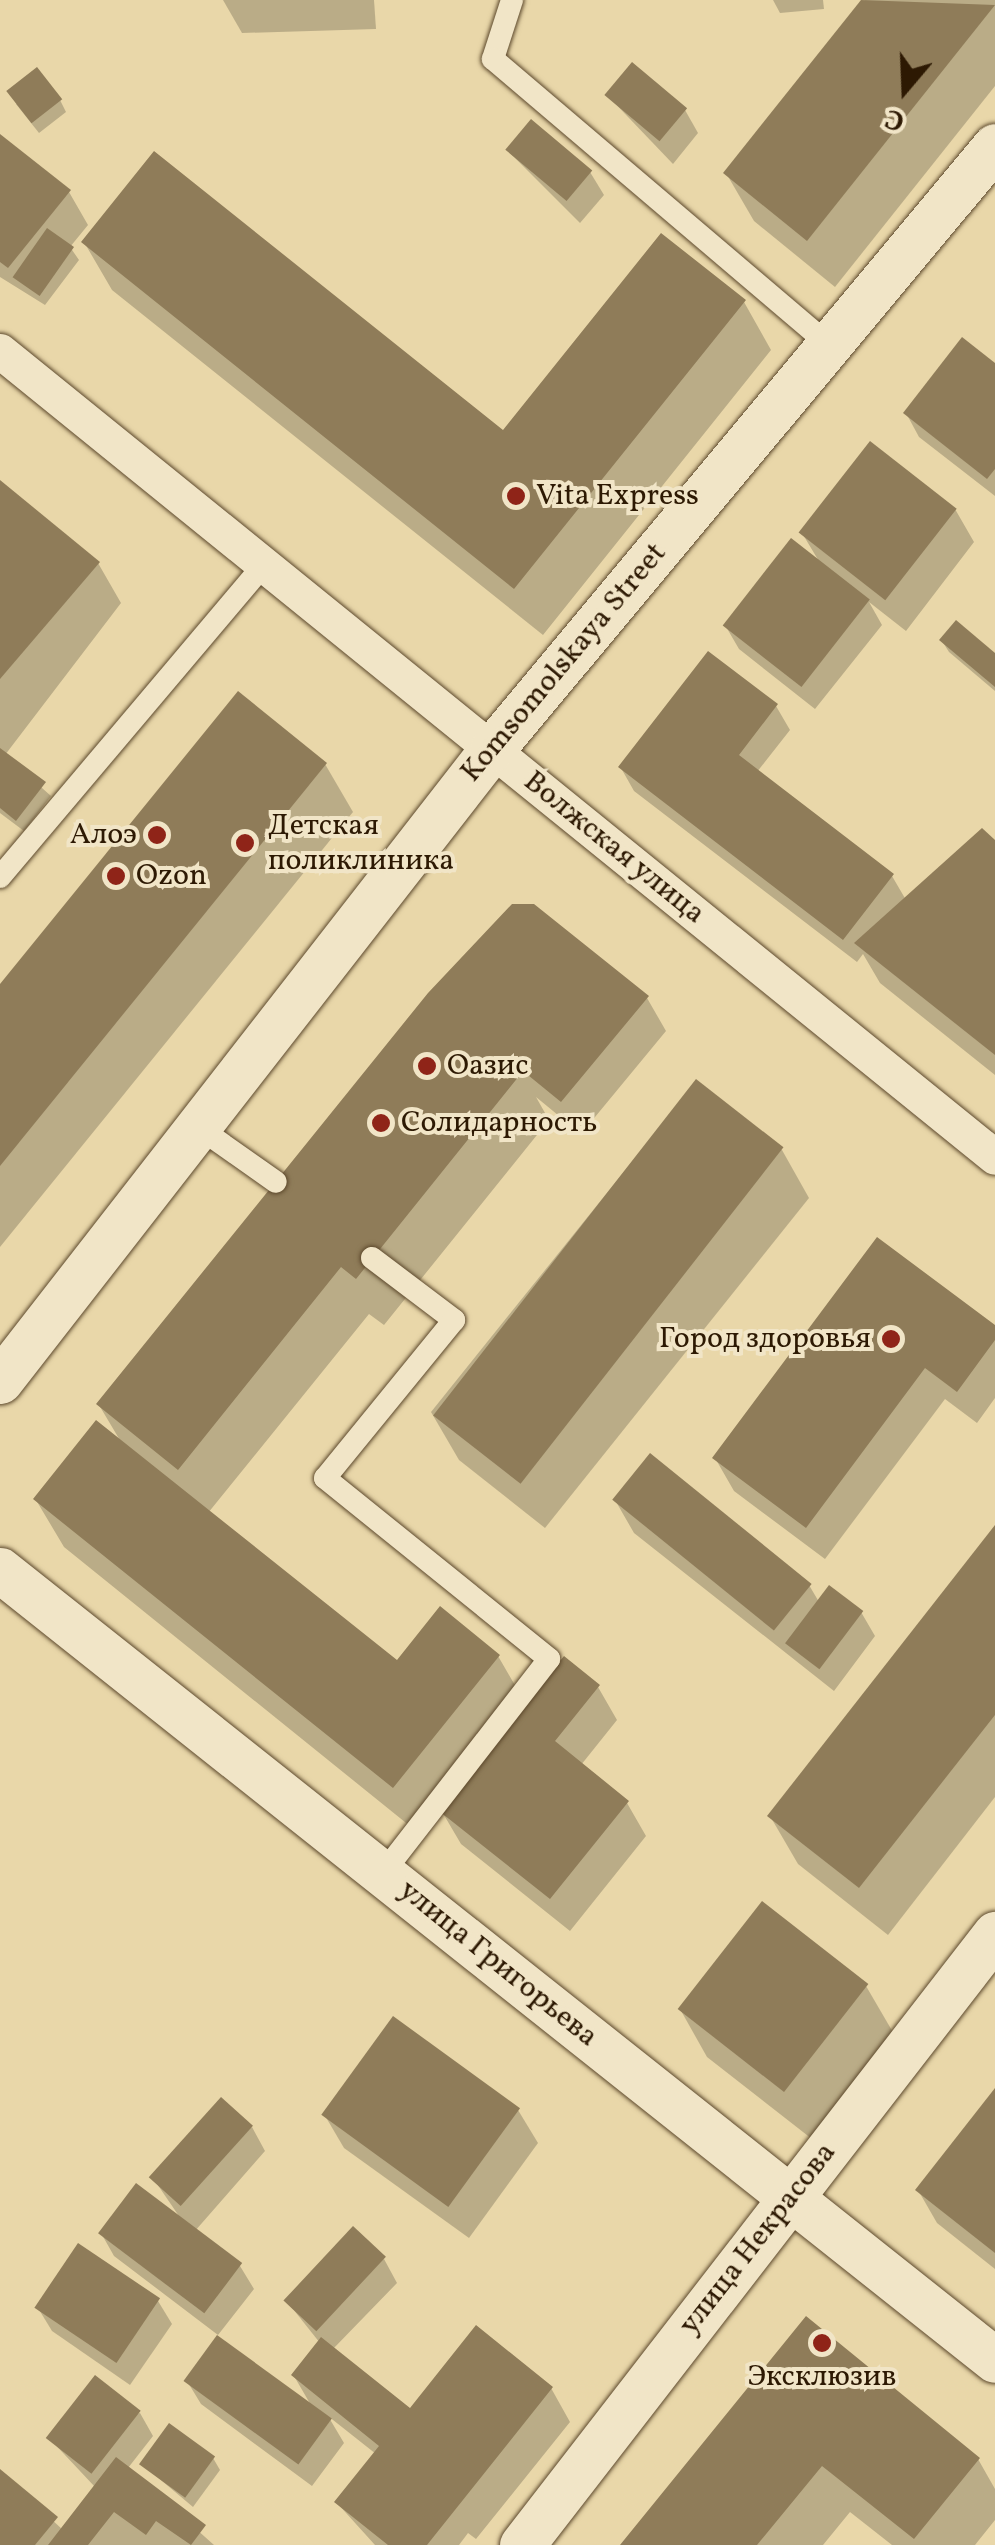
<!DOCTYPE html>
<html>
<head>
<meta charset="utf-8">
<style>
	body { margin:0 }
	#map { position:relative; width:995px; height:2545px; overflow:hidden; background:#e9d7a9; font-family:Vollkorn,serif }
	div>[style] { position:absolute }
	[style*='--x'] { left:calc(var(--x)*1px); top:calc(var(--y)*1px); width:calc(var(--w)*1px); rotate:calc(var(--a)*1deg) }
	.shadow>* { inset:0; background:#0003 }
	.building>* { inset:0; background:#8f7c59; transform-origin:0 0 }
	.roads { filter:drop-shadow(0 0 2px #5c482c) drop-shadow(0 0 2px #5c482c) }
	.service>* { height:22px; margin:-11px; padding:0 11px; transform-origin:11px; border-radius:11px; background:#f1e5c7 }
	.pedestrian>* { height:35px; margin:-17.5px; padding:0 17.5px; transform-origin:17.5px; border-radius:17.5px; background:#f1e5c7 }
	.minor>* { height:45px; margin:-22.5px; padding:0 22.5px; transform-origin:22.5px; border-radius:22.5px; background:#f1e5c7 }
	.dots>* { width:28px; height:28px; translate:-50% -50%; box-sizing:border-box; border:5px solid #f1e5c7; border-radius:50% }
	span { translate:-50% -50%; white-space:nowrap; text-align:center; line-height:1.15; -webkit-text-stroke:8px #f1e5c7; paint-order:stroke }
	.poi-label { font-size:30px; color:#2d1903 }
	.left { translate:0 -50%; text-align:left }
	.right { translate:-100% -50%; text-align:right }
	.street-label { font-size:30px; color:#2d1903 }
	.north { position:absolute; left:855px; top:40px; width:100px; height:100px; -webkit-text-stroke:8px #f1e5c7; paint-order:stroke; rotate:199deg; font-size:28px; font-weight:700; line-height:40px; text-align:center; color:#2d1903 }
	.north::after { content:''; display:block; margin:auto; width:35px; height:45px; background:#2d1903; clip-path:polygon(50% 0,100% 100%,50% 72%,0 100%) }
</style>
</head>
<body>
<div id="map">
	<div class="shadow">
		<div style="clip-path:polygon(223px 0,374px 0,376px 29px,242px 33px)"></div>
		<div style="clip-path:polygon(773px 0,823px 0,824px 9px,780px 13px)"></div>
		<div style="clip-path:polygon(865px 0,995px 0,995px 86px,835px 287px,754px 221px,726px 173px)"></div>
		<div style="clip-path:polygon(607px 95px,685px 110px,698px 133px,673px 164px)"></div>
		<div style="clip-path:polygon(60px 100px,66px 112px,39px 133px,16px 104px)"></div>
		<div style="clip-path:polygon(0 137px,69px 192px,88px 225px,70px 247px,79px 260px,45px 305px,0 277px)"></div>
		<div style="clip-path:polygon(508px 151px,590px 172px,604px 195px,580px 223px)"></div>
		<div style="clip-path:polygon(84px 242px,503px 434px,744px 302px,771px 350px,543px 635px,112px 290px)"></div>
		<div style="clip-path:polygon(995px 366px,995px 496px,919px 437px,906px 413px)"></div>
		<div style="clip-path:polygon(0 483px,98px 563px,121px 603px,5px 755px,51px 796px,24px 831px,0 813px)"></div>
		<div style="clip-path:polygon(955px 509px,974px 542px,906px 631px,869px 602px,882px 625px,815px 709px,739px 649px,725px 625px,820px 563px,802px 533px)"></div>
		<div style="clip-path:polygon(942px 641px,995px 657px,995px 691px,949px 652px)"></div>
		<div style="clip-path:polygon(776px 706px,790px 730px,757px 772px,892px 876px,906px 900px,995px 843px,995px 1075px,880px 983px,863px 954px,857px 962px,634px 791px,621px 768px)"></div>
		<div style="clip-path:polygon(325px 764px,353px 812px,0 1247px,0 988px)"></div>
		<div style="clip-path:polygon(430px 994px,647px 998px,666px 1031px,581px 1134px,536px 1097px,549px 1120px,384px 1325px,369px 1314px,208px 1513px,397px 1664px,498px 1656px,527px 1706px,598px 1687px,617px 1720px,581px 1765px,627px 1803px,646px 1836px,570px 1931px,461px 1844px,441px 1810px,421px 1835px,64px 1547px,36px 1500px,121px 1442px,99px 1405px)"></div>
		<div style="clip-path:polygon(696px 1082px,782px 1150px,809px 1198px,545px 1528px,459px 1460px,431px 1412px)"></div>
		<div style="clip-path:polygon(995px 1328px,995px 1398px,977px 1423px,945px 1399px,825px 1559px,734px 1491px,715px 1458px)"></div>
		<div style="clip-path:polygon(615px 1500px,809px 1585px,819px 1602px,861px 1612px,875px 1636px,834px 1691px,634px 1533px)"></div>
		<div style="clip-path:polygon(995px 1529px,995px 1797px,888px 1935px,798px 1864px,770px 1816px)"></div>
		<div style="clip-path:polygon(866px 1986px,894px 2034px,812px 2139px,707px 2057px,680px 2009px)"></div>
		<div style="clip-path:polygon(393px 2019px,518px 2110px,538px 2143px,469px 2238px,344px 2148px,324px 2114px)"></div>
		<div style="clip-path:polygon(995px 2092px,995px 2269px,937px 2223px,918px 2190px)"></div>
		<div style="clip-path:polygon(252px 2127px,265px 2151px,195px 2231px,240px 2266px,254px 2289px,218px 2335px,114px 2256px,101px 2233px,183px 2222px,153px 2178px)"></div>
		<div style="clip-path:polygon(384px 2259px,397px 2283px,333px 2349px,408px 2410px,551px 2388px,570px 2422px,476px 2539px,468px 2533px,459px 2545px,375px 2545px,337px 2503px,376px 2454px,328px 2416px,344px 2443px,312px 2486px,201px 2404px,187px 2381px,312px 2407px,294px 2376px,320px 2343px,285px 2299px)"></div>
		<div style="clip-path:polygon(158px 2301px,172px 2324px,130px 2385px,52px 2331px,38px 2308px)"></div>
		<div style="clip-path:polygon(806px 2319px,978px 2459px,995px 2489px,995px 2520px,975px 2545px,892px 2545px,850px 2512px,823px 2545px,627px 2545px)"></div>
		<div style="clip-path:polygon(140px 2413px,153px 2436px,128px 2468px,214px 2545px,0 2545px,0 2472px,63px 2530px,95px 2487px,49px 2438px)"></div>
		<div style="clip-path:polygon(213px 2458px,220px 2470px,193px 2507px,143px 2465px)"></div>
	</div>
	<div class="building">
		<div style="clip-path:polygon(861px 0,995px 5px,807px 241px,723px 173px)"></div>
		<div style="left:632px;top:62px;width:72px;height:43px;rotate:40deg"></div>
		<div style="left:37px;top:67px;width:41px;height:39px;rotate:52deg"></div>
		<div style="left:531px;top:119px;width:80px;height:40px;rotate:40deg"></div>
		<div style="clip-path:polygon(0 134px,71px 190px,8px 268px,0 262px)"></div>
		<div style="clip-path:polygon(154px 151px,503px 430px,661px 233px,746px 300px,514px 589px,81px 242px)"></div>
		<div style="left:47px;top:228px;width:33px;height:60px;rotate:35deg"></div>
		<div style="clip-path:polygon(962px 337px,995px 363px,995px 469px,987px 479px,903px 413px)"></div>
		<div style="left:870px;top:441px;width:110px;height:116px;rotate:38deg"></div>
		<div style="clip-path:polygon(0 480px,100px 562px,0 679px)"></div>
		<div style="left:791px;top:538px;width:100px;height:111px;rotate:38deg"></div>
		<div style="clip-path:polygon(956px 620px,995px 653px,995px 687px,939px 640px)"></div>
		<div style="clip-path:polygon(708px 651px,778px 704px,739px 755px,894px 874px,843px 940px,618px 767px)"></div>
		<div style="clip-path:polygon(238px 691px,327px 763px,0 1166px,0 984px)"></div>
		<div style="clip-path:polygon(0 748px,46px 782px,16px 821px,0 808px)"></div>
		<div style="clip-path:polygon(982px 828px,995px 840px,995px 1055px,854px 943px)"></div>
		<div style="clip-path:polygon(512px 904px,534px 904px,649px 996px,561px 1102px,523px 1071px,356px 1279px,341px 1267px,178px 1470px,96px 1404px,428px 993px)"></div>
		<div style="left:696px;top:1079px;width:111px;height:427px;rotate:38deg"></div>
		<div style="clip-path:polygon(877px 1237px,995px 1325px,995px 1340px,957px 1392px,925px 1368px,806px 1528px,712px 1458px)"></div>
		<div style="clip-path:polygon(96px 1420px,397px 1660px,440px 1606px,500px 1655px,393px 1788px,33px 1499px)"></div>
		<div style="left:650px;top:1453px;width:208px;height:60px;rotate:39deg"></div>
		<div style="clip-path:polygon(995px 1525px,995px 1715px,859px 1888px,767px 1816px)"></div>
		<div style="left:829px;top:1585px;width:43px;height:73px;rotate:37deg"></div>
		<div style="clip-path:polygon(564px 1656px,600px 1685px,555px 1741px,629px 1801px,550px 1899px,439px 1811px)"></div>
		<div style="left:762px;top:1901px;width:135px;height:137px;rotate:38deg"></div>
		<div style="left:393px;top:2016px;width:157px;height:122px;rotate:36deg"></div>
		<div style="clip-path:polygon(995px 2088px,995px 2253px,915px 2190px)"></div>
		<div style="left:221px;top:2097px;width:43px;height:108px;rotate:42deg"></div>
		<div style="left:136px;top:2183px;width:133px;height:63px;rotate:37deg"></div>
		<div style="left:353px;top:2226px;width:45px;height:102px;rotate:43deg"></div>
		<div style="left:78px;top:2243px;width:99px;height:78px;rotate:34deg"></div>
		<div style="clip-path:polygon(806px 2316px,980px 2458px,914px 2539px,822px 2466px,757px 2545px,620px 2545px)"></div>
		<div style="clip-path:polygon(476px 2325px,553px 2387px,427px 2545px,388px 2545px,334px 2502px,379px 2446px,291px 2375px,321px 2337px,410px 2408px)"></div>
		<div style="left:217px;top:2335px;width:142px;height:57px;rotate:36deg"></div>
		<div style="left:95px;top:2375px;width:58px;height:80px;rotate:38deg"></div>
		<div style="left:169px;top:2423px;width:57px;height:51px;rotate:36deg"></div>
		<div style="clip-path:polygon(116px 2457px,206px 2525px,191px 2545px,156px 2521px,146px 2535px,114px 2512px,88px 2545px,48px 2545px)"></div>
		<div style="clip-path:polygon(0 2469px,58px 2517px,35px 2545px,0 2545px)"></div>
	</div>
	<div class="roads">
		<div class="service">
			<div style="--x:512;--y:0;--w:62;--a:107.9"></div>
			<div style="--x:493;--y:59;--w:441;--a:40.4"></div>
			<div style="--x:0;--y:877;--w:409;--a:-49.8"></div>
			<div style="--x:198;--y:1127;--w:95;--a:35.2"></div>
			<div style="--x:372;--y:1258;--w:103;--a:37.1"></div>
			<div style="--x:454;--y:1320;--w:204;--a:129.2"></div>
			<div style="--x:325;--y:1478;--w:288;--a:38.9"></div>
			<div style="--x:549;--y:1659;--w:269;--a:127.8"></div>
		</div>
		<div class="pedestrian">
			<div style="--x:0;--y:351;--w:1280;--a:39.01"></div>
		</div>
		<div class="minor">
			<div style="--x:0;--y:1381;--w:801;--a:-52.1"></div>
			<div style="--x:492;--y:749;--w:785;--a:-50.17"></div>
			<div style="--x:0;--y:1570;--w:1270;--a:38.45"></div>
			<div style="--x:522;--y:2545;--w:773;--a:-52.26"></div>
		</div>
	</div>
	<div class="dots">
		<div style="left:516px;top:496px;background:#8f2418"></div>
		<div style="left:157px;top:835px;background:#8f2418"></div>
		<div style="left:245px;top:843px;background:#8f2418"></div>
		<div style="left:116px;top:876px;background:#8f2418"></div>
		<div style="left:427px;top:1066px;background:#8f2418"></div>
		<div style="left:381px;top:1123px;background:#8f2418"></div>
		<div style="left:891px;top:1339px;background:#8f2418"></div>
		<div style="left:822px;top:2343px;background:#8f2418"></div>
	</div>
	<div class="poi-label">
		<span class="left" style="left:536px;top:496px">Vita Express</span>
		<span class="left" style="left:268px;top:843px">Детская<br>поликлиника</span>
		<span class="right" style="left:137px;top:835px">Алоэ</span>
		<span class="left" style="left:136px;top:876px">Ozon</span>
		<span class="left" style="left:447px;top:1066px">Оазис</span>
		<span class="left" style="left:401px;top:1123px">Солидарность</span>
		<span class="right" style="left:871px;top:1339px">Город здоровья</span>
		<span style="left:822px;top:2377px">Эксклюзив</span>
	</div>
	<div class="street-label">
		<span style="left:564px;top:663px;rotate:-50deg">Komsomolskaya Street</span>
		<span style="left:614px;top:848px;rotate:39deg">Волжская улица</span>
		<span style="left:498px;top:1964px;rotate:39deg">улица Григорьева</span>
		<span style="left:758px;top:2239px;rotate:-52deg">улица Некрасова</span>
	</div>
	<div class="north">С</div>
</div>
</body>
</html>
